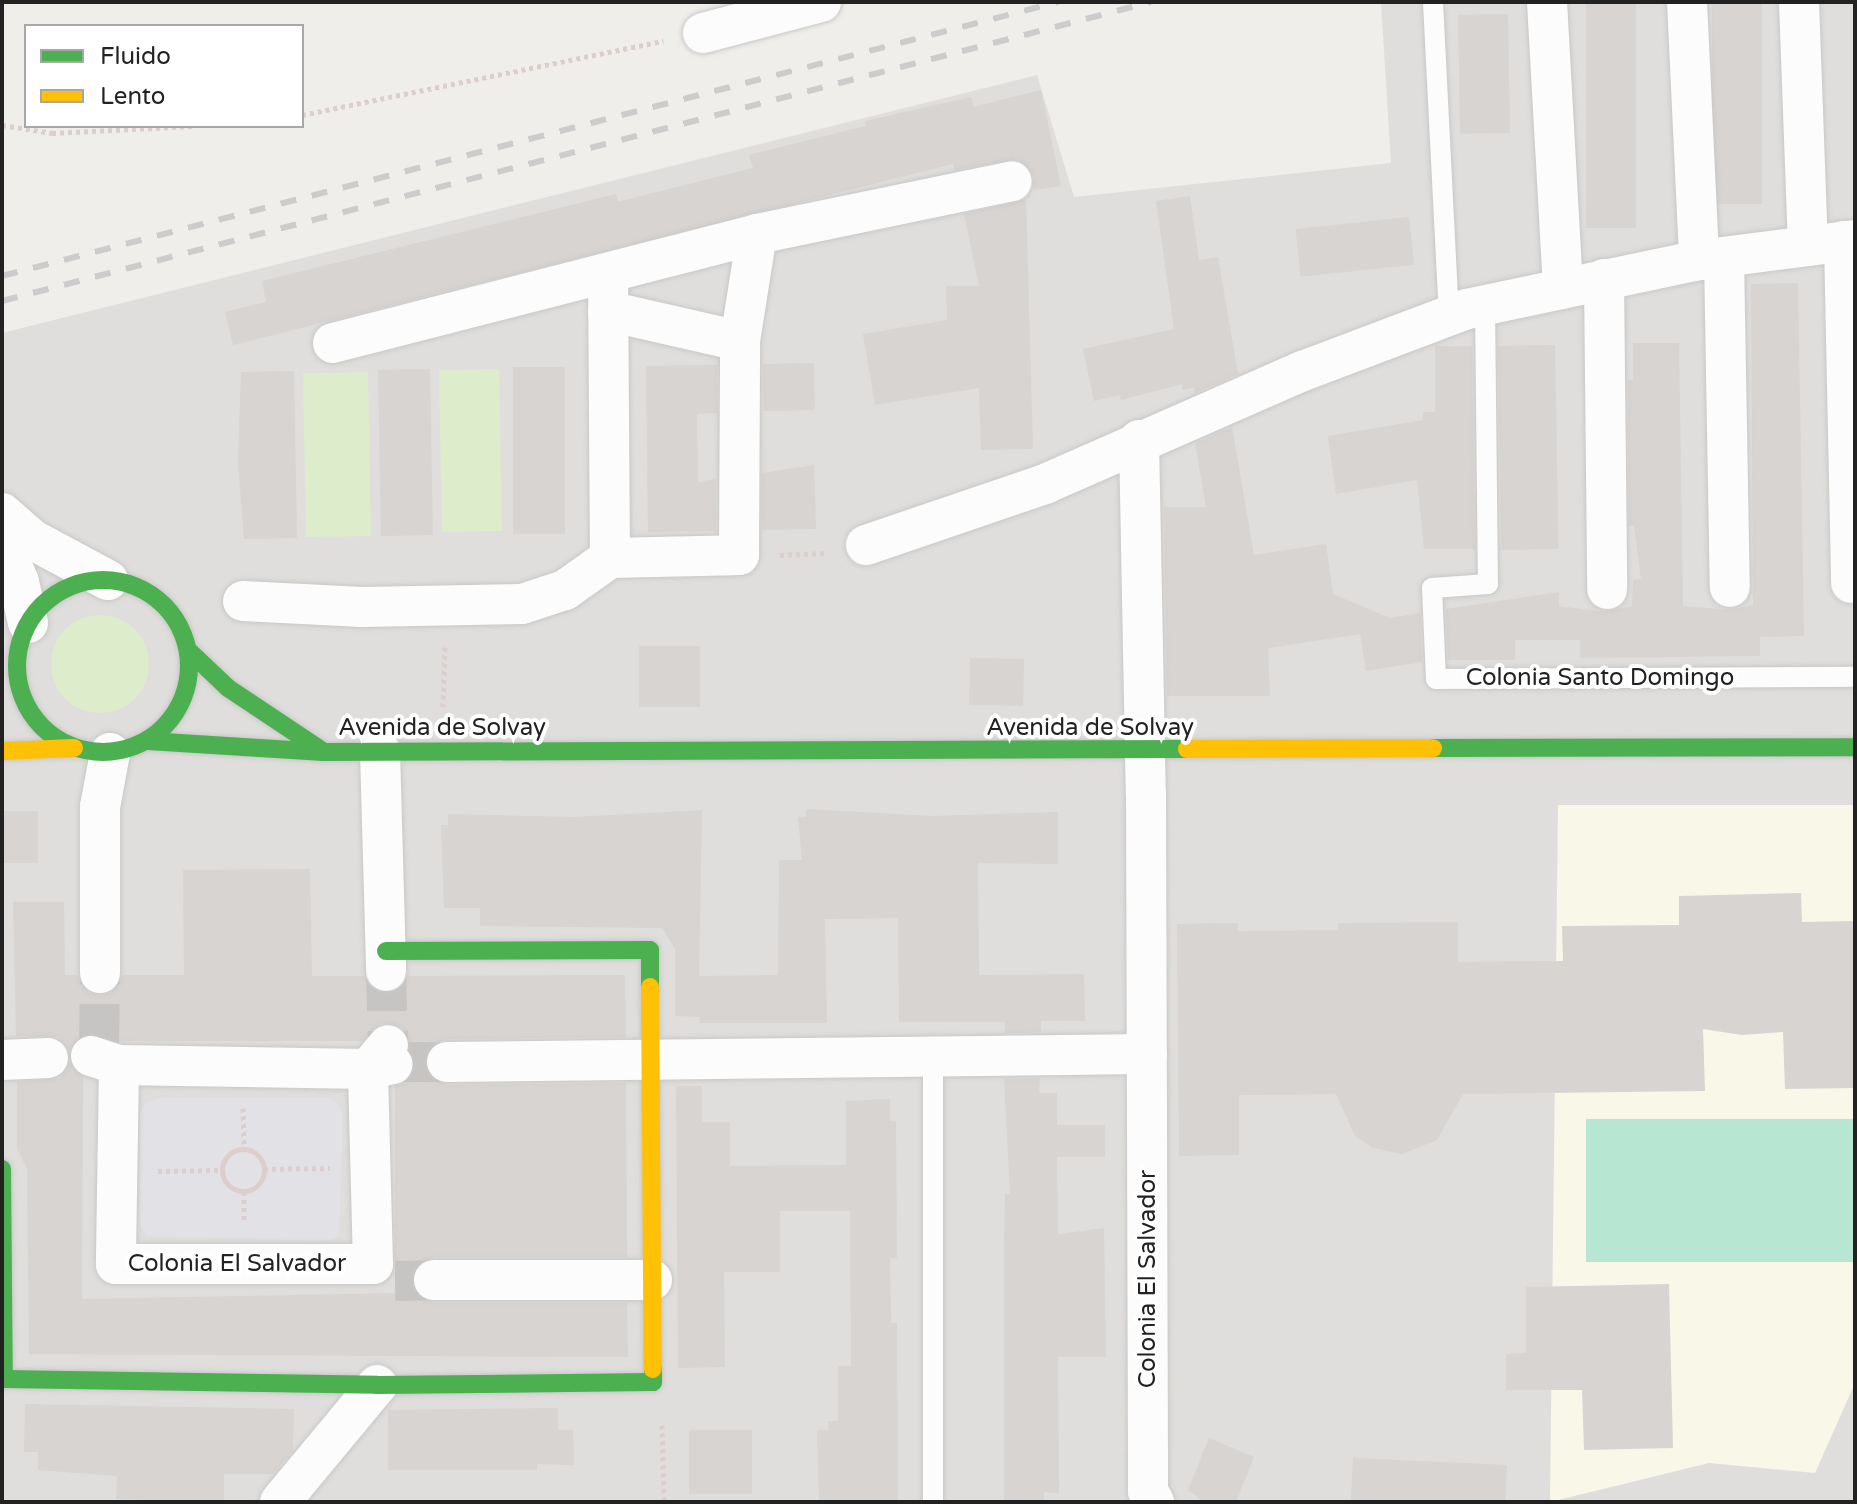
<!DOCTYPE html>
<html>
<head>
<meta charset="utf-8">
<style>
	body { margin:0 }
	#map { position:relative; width:1857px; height:1504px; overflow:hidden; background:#f0eeeb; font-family:"Varela Round",sans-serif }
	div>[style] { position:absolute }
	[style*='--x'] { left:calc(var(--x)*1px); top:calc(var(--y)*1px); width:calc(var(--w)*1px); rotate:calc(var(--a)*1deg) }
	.residential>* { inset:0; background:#dfdedc }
	.education>* { inset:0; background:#f8f7e8 }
	.grass>* { inset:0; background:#ddeccb; transform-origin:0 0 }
	.round { border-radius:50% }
	.pitch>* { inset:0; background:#b7e6d2; transform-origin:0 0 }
	.plaza>* { inset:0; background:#e2e1e5 }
	.building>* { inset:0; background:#d7d4d2; transform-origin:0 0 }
	.street-tunnel>* { height:40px; margin-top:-20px; transform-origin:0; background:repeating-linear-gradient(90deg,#c7c5c3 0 40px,transparent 0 60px) }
	.path>* { height:5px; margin-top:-2.5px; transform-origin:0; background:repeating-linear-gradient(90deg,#dccecd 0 4px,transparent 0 8px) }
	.path>.ring { margin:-2.5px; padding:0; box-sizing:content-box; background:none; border:5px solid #dccecd; border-radius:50% }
	.roads { filter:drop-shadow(0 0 2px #c9c8c7) drop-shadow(0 0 2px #c9c8c7) }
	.lane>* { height:20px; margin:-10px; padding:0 10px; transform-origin:10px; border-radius:10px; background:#fdfcfc }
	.street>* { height:40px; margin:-20px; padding:0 20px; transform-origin:20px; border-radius:20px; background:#fdfcfc }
	.fast>* { height:18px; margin:-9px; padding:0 9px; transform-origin:9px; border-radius:9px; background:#4caf50 }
	.fast>.ring { margin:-9px; padding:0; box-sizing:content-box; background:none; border:18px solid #4caf50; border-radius:50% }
	.slow>* { height:18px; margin:-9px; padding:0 9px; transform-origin:9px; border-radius:9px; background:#ffc107 }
	.rail>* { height:6px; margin-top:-3px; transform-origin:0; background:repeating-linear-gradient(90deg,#ccc 0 16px,transparent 0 32px) }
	span { translate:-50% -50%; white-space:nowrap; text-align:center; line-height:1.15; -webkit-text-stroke:8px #fff; paint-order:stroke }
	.street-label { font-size:24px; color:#222 }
	.frame { position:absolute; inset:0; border:4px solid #222; pointer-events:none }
	.legend { position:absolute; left:24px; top:24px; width:280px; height:104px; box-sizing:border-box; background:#fff; border:2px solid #a7a7a7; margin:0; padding:10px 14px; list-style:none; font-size:24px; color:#222 }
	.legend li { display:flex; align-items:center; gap:16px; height:40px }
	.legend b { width:40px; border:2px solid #a7a7a7 }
</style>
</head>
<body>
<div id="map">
	<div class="residential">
		<div style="clip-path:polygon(1381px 2px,1855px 2px,1855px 1502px,2px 1502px,2px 333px,1037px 75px,1074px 197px,1391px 163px)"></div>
	</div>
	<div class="education">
		<div style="clip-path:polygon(1558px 805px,1855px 805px,1855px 1383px,1815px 1473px,1709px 1463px,1550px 1502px)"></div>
	</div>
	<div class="grass">
		<div style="left:499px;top:369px;width:162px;height:60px;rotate:89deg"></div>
		<div style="left:368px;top:372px;width:164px;height:65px;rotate:89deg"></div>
		<div class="round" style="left:51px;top:615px;width:98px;height:98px"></div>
	</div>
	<div class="pitch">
		<div style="left:1855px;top:1119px;width:143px;height:269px;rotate:90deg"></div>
	</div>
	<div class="plaza">
		<div style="clip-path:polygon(158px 1098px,328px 1098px,337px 1103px,343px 1114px,339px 1235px,329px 1241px,147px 1236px,140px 1225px,140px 1114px,145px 1104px)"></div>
	</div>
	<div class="building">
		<div style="left:1586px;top:2px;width:50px;height:226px"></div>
		<div style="left:1712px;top:2px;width:50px;height:202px"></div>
		<div style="left:1508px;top:14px;width:119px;height:50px;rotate:89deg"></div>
		<div style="clip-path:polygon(1041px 90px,1061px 186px,1033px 190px,1034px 176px,1018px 159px,954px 170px,953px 164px,233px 345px,225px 312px,266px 302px,262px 281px,616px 194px,618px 202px,753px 168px,749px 155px,866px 126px,865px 121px,971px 97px,974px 107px)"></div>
		<div style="clip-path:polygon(1190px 196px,1199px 260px,1218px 257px,1238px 374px,1195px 393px,1194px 387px,1182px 390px,1182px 384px,1121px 400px,1120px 395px,1094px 401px,1083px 349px,1174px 329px,1156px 201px)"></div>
		<div style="clip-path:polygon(1026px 199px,1033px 449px,981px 450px,979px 388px,875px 405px,863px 334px,947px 320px,946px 286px,979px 286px,964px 214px)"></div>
		<div style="left:1409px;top:217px;width:48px;height:114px;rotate:84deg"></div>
		<div style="clip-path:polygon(1798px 283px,1804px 636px,1760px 637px,1760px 656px,1580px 658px,1580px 640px,1515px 640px,1515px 660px,1448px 660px,1446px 609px,1559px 592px,1559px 606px,1606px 612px,1632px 606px,1633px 580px,1641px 579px,1634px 526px,1629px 526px,1628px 380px,1633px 380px,1633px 343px,1679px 343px,1683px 606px,1730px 610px,1753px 605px,1751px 284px)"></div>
		<div style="left:1555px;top:345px;width:204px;height:57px;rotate:89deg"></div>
		<div style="clip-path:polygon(1435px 346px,1472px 346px,1475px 549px,1424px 549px,1417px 480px,1336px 494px,1328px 436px,1423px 420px,1423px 412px,1435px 412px)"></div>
		<div style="left:814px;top:363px;width:47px;height:51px;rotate:89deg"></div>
		<div style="clip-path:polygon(717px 365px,717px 413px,697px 414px,698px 482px,716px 479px,716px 531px,648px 532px,646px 366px)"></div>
		<div style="left:513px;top:367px;width:52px;height:167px"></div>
		<div style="left:430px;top:369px;width:166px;height:52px;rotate:89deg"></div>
		<div style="clip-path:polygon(294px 371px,297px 538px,244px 539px,238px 462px,241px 372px)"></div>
		<div style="clip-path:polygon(1232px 427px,1254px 555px,1326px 544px,1333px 594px,1390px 618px,1420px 613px,1422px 662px,1366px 671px,1360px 634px,1268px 648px,1270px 696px,1167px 696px,1164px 507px,1206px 507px,1195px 443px)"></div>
		<div style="clip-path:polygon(814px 465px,816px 529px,762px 530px,762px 473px)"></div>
		<div style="left:639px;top:646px;width:61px;height:61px"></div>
		<div style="left:970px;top:658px;width:54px;height:47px;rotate:1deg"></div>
		<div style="clip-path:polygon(806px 809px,933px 816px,1058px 812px,1058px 864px,978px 863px,979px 975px,1084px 974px,1085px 1021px,1041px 1021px,1041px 1032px,1005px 1033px,1005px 1022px,899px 1022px,898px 918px,825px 919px,827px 1023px,699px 1023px,700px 1017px,675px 1016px,675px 949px,662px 928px,480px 926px,480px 908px,444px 908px,441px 825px,448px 825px,448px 814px,574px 817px,702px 810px,699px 976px,778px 975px,779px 860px,802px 860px,798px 817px,806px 817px)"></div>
		<div style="left:2px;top:811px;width:36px;height:52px"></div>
		<div style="clip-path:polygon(310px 869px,312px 976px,364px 976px,374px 991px,386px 994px,399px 990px,408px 976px,625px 975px,626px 1037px,447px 1039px,435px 1043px,424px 1061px,428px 1074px,447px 1085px,626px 1083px,627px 1257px,434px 1257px,415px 1268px,411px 1281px,422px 1299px,434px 1303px,627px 1303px,628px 1357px,29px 1354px,27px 1169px,17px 1149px,17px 1082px,60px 1078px,70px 1063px,83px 1077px,82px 1299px,395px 1293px,395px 1087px,409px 1081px,416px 1060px,402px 1027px,381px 1023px,362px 1041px,118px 1041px,87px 1033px,69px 1050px,58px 1037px,16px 1036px,13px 902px,64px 902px,65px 975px,77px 975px,88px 992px,101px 996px,112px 992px,123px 975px,184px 975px,183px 870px)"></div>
		<div style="clip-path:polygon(1801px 893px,1802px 922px,1855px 921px,1855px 1088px,1785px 1089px,1783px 1032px,1742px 1035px,1703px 1029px,1705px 1091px,1463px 1094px,1437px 1140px,1402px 1154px,1373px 1148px,1355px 1136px,1336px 1094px,1239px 1095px,1239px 1155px,1179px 1156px,1177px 924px,1238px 923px,1238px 931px,1338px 930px,1338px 923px,1458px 922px,1458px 962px,1563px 961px,1562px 926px,1679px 925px,1679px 896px)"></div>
		<div style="clip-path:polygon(1040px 1078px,1039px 1093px,1057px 1093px,1057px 1125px,1105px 1125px,1105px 1157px,1057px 1157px,1058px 1234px,1104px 1228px,1106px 1357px,1058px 1357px,1059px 1493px,1044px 1492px,1044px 1502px,1004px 1502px,1004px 1238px,1005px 1194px,1010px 1194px,1004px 1079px)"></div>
		<div style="clip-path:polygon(676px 1086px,702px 1086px,702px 1122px,730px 1122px,730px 1166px,846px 1165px,846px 1101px,890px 1099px,890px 1121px,896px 1121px,897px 1258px,890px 1258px,891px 1323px,897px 1323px,898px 1502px,819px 1502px,817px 1430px,829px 1430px,828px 1421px,838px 1421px,838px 1366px,851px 1366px,850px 1211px,780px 1211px,780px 1272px,724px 1272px,725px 1367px,678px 1368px)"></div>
		<div style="clip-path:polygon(1669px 1284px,1673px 1448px,1584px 1450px,1582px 1390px,1506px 1390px,1506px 1354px,1526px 1353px,1526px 1287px)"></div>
		<div style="clip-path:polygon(25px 1404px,294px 1409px,293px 1450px,273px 1474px,224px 1474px,224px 1502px,116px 1499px,117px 1476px,38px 1470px,38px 1452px,24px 1452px)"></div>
		<div style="clip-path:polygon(558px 1408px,558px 1430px,573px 1430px,574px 1465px,537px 1464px,537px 1470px,388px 1470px,388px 1410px)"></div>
		<div style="left:689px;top:1430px;width:63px;height:64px"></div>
		<div style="clip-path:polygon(1209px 1438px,1254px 1457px,1236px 1502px,1204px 1502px,1188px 1490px)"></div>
		<div style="clip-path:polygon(1353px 1458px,1507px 1465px,1505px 1502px,1351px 1502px)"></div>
	</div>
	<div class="street-tunnel">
		<div style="--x:386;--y:971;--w:74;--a:88.5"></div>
		<div style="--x:99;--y:1044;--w:71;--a:-89.2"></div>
		<div style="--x:400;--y:1062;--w:47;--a:0"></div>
		<div style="--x:395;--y:1281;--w:39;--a:-1"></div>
	</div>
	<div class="path">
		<div style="--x:302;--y:115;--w:369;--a:-11.6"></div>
		<div style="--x:2;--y:125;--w:51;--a:9.1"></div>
		<div style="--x:52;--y:133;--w:143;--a:-2.8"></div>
		<div style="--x:780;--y:555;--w:46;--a:-2.5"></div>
		<div style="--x:443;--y:707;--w:62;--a:-88.2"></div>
		<div style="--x:243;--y:1108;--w:40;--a:88.6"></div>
		<div class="ring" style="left:222px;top:1149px;width:37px;height:37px"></div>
		<div style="--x:264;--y:1169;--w:66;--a:-0.9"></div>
		<div style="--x:158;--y:1171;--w:63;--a:-0.9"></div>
		<div style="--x:244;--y:1192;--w:31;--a:90"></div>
		<div style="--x:662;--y:1425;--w:77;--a:88.5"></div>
	</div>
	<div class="roads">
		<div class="lane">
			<div style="--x:1433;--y:2;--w:314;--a:87.1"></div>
			<div style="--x:1485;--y:304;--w:280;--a:89.4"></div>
			<div style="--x:1488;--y:584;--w:56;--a:175.9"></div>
			<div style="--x:1432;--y:588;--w:91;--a:87.5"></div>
			<div style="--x:1436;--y:679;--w:419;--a:-0.3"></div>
			<div style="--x:933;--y:1054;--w:447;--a:90"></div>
		</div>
		<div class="street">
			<div style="--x:1547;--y:2;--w:284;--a:86.8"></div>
			<div style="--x:1687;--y:2;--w:258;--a:87.3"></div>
			<div style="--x:1799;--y:2;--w:244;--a:87.9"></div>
			<div style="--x:703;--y:33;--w:122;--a:-14.7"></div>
			<div style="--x:1844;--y:241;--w:342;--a:88.8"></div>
			<div style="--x:1724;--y:257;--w:330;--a:89"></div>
			<div style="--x:608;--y:273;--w:285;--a:89.6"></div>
			<div style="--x:1604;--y:279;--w:310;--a:89.4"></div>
			<div style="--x:608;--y:311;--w:135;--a:12.8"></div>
			<div style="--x:333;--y:343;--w:438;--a:-14.4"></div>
			<div style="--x:757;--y:234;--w:260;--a:-11.7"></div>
			<div style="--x:1139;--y:440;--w:353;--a:88.9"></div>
			<div style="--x:1146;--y:793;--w:658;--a:89.83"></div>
			<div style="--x:1148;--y:1451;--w:40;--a:90"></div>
			<div style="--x:1148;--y:1491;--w:13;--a:61"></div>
			<div style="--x:2;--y:513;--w:41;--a:41.1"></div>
			<div style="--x:33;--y:540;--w:85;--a:28.1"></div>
			<div style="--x:2;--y:542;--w:43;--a:67"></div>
			<div style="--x:19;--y:582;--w:42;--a:77.6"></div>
			<div style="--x:866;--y:545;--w:189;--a:-18.8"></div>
			<div style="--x:1045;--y:484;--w:282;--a:-23.7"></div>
			<div style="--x:1303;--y:371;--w:175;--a:-20.7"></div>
			<div style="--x:1467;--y:309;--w:237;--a:-11.9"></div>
			<div style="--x:1699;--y:260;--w:157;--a:-7.3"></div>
			<div style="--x:243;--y:601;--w:119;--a:2.9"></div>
			<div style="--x:362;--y:607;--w:160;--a:-1.1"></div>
			<div style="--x:522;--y:604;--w:45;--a:-18"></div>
			<div style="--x:565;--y:590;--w:55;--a:-35.4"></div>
			<div style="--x:610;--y:558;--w:129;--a:-1.3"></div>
			<div style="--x:739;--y:555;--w:214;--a:-89.7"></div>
			<div style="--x:740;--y:341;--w:108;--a:-81"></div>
			<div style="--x:380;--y:751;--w:220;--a:88.4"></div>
			<div style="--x:100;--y:973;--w:166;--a:-90"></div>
			<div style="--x:100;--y:807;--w:55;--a:-79.5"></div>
			<div style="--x:91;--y:1056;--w:29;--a:18"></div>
			<div style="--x:119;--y:1065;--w:249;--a:0.9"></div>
			<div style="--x:368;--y:1069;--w:25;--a:-11"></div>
			<div style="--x:2;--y:1060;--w:46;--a:-2.5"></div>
			<div style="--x:447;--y:1062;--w:700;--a:-0.65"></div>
			<div style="--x:119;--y:1065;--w:199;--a:90.9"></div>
			<div style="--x:116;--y:1264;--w:257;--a:0"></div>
			<div style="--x:373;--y:1264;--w:195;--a:-91.5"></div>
			<div style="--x:368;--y:1069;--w:31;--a:-50"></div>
			<div style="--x:434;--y:1280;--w:218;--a:0"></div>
			<div style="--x:280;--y:1502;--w:152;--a:-50.3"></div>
		</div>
		<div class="fast">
			<div class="ring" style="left:17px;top:580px;width:154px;height:154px"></div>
			<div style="--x:188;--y:650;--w:55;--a:43.5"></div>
			<div style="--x:228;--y:688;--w:115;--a:33.7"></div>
			<div style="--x:148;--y:741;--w:176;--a:3.6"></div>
			<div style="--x:324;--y:752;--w:863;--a:-0.2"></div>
			<div style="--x:1433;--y:748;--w:422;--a:-0.1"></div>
			<div style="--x:386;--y:951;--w:264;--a:-0.2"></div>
			<div style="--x:650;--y:950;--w:37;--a:90"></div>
			<div style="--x:2;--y:1169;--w:210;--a:89.5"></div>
			<div style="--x:4;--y:1379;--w:373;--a:0.9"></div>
			<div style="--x:377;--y:1385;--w:276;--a:-0.6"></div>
			<div style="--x:653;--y:1382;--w:13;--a:-90"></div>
		</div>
		<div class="slow">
			<div style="--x:1187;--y:749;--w:246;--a:-0.2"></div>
			<div style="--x:2;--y:751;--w:72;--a:-2.4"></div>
			<div style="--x:650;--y:987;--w:382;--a:89.6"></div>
		</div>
	</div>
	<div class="rail">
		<div style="--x:2;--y:276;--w:1091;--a:-14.55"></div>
		<div style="--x:2;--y:301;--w:1187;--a:-14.59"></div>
	</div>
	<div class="street-label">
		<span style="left:1600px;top:678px">Colonia Santo Domingo</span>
		<span style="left:442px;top:728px">Avenida de Solvay</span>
		<span style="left:1090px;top:728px">Avenida de Solvay</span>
		<span style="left:237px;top:1264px">Colonia El Salvador</span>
		<span style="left:1148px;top:1279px;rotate:-90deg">Colonia El Salvador</span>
	</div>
	<div class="frame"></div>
	<ul class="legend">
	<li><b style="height:10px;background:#4caf50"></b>Fluido</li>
	<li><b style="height:10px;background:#ffc107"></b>Lento</li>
	</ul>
</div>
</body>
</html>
